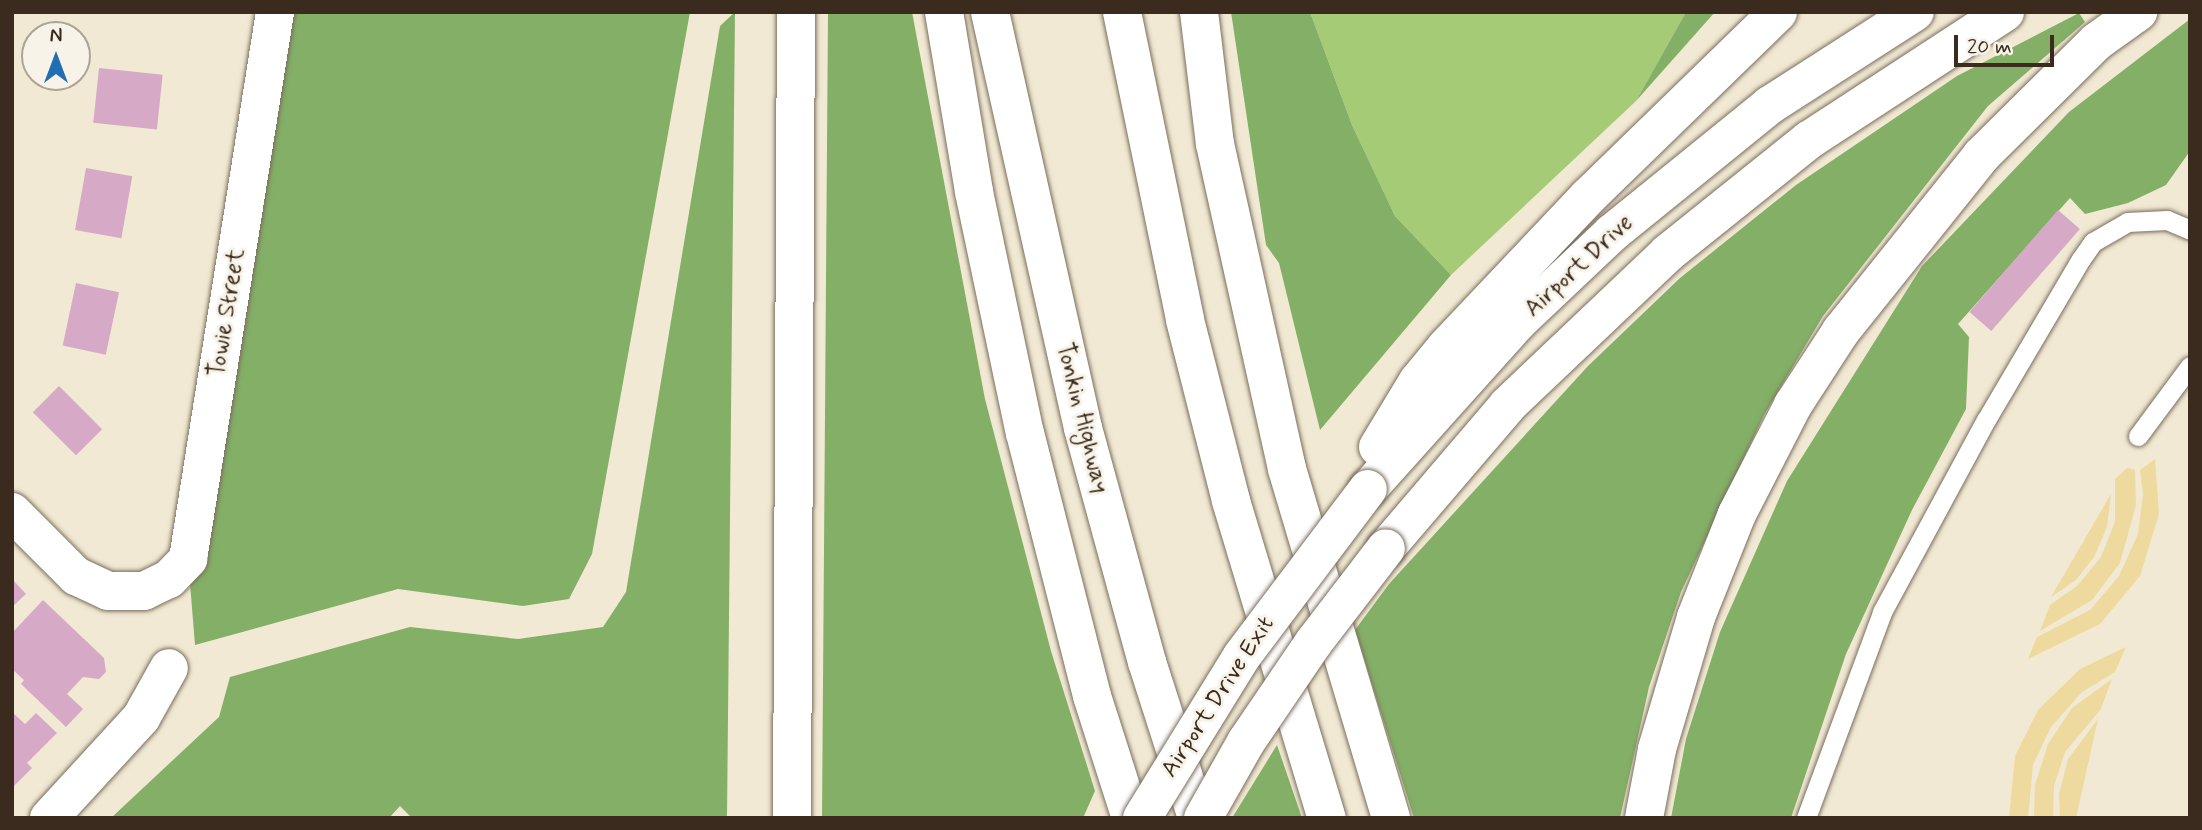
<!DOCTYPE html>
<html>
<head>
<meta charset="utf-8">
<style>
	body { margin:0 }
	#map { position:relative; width:2202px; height:830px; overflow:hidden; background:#f1e9d3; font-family:Mynerve,sans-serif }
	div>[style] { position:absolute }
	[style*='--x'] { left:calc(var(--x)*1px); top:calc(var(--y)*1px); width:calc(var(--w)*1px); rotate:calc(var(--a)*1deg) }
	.green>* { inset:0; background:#a5cb76 }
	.forest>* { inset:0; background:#84af67 }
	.sand>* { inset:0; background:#eeda9e }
	.building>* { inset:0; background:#d6aac6; transform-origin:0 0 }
	.roads { filter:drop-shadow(0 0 2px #7b6d5d) drop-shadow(0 0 2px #7b6d5d) }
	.lane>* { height:19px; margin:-9.5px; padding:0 9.5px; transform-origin:9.5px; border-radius:9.5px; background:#fff }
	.street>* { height:38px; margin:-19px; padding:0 19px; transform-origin:19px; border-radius:19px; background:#fff }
	.highway>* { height:38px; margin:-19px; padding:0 19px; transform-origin:19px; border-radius:19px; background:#fff }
	.bridges { filter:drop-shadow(0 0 2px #7b6d5d) drop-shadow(0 0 2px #7b6d5d) }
	.highway-bridge>* { height:38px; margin:-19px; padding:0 19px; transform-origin:19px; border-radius:19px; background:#fff }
	span { translate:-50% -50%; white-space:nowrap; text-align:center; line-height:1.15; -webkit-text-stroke:6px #f7f3e8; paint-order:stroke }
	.street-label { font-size:24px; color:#3b2a1e }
	.frame { position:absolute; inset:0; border:14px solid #3b2a1e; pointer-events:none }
	.north { position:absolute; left:21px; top:21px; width:70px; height:70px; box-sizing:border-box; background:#f7f3e8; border:2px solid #aca397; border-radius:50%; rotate:0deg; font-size:19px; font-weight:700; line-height:28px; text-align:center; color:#3b2a1e }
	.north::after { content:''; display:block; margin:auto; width:24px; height:32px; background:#1f6fb2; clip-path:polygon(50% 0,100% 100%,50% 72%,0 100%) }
	.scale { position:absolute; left:1954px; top:35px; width:100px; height:32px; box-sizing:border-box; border:4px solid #3b2a1e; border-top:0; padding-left:9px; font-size:21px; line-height:24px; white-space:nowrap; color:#3b2a1e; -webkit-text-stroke:5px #f7f3e8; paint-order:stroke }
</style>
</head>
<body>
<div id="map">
	<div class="green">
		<div style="clip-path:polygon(1310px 12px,1686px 12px,1636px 101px,1451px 275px,1395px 216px,1352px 125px)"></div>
	</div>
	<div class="forest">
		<div style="clip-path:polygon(275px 12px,690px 12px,592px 554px,569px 599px,523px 606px,398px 589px,195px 645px,188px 559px)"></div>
		<div style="clip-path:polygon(735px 12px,727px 818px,412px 818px,400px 806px,389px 818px,111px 818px,219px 717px,230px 677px,410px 627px,518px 639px,603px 627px,626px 592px,720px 26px)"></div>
		<div style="clip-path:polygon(828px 12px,912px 12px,985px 399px,1051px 651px,1095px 791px,1083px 818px,822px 818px)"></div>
		<div style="clip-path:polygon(1231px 12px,1310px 12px,1352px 125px,1395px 216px,1451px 275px,1320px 430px,1279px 263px,1266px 245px)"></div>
		<div style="clip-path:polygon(1686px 12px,1715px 12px,1636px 101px)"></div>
		<div style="clip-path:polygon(2079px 13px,2085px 22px,1988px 106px,1823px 316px,1764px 415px,1681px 592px,1649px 687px,1620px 818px,1414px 818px,1355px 630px,1389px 584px,1588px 366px,1680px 278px,1796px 185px,1957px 76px)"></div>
		<div style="clip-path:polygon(2190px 19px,2190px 151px,2166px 185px,2128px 203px,2085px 214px,2070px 198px,1958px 324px,1969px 337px,1966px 409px,1912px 510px,1846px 654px,1791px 818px,1671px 818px,1686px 739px,1720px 632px,1787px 481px,1922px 266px,2069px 112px)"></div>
		<div style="clip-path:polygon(1277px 745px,1302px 818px,1232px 818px)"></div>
	</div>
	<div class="sand">
		<div style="clip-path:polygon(2155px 459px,2159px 514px,2140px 576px,2100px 624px,2028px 659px,2037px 637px,2090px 610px,2119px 576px,2138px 534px,2143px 494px,2140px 470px)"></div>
		<div style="clip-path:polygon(2127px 468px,2135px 470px,2136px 505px,2120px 563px,2092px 600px,2040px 631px,2050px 605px,2077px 586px,2101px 557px,2115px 522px,2115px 479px)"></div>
		<div style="clip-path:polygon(2111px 494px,2107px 527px,2094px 557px,2076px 580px,2051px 597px)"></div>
		<div style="clip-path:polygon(2126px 647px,2115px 672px,2082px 692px,2051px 727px,2033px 765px,2028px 818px,2009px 818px,2015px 756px,2038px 710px,2080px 669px)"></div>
		<div style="clip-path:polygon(2112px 679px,2101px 709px,2065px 752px,2054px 786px,2053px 818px,2034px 818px,2035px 785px,2048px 744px,2072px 708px)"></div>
		<div style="clip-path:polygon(2098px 719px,2076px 818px,2060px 818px,2059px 794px,2068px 759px)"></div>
	</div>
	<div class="building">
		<div style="left:99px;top:68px;width:64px;height:55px;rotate:6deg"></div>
		<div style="left:86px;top:168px;width:47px;height:63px;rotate:10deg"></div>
		<div style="left:2058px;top:210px;width:29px;height:135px;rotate:41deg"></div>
		<div style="left:76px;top:283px;width:44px;height:64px;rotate:12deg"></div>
		<div style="left:59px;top:386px;width:61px;height:37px;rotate:45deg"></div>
		<div style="clip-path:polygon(12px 579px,26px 594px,12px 607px)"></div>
		<div style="clip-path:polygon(43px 600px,104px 658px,106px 672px,99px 679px,83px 677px,67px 694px,83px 709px,66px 727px,21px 684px,24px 680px,12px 669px,12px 633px)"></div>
		<div style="clip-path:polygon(12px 712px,25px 724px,36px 713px,57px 733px,27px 763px,32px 768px,12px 788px)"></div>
	</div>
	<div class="roads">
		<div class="lane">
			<div style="--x:2138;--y:436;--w:87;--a:-53.4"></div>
			<div style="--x:1806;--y:818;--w:220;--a:-69.7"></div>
			<div style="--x:1882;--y:612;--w:218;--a:-61.6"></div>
			<div style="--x:1986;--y:420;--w:187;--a:-59.5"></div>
			<div style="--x:2081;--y:259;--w:21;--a:-55"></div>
			<div style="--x:2093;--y:242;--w:39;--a:-30"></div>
			<div style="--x:2127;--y:222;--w:40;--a:-2.9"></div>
			<div style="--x:2167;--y:220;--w:25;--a:23"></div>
		</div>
		<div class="street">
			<div style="--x:12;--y:512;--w:91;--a:45"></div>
			<div style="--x:76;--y:576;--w:35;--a:25"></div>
			<div style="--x:108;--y:591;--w:36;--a:0"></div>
			<div style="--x:144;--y:591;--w:28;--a:-26"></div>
			<div style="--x:169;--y:579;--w:28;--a:-46"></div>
			<div style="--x:188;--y:559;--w:554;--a:-80.96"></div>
			<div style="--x:49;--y:818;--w:136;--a:-47.4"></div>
			<div style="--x:141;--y:718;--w:57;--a:-60.8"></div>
		</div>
		<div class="highway">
			<div style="--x:944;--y:12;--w:182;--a:80.5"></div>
			<div style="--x:974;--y:192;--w:246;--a:78.1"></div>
			<div style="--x:1025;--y:433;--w:271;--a:75.7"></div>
			<div style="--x:1092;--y:696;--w:128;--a:72.3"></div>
			<div style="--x:990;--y:12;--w:426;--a:77.4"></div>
			<div style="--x:1083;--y:428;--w:243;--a:74.7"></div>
			<div style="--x:1147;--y:662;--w:164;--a:72.2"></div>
			<div style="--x:1122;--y:12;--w:314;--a:78.4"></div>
			<div style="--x:1185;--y:320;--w:187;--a:75.7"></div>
			<div style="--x:1231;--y:501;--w:331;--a:73.2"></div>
			<div style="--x:1199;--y:12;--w:133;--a:83.1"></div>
			<div style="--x:1215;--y:144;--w:333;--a:77.5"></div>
			<div style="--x:1287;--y:469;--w:364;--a:73.4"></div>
			<div style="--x:1378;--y:447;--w:77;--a:-58.8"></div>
			<div style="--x:1418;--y:381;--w:44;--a:-50.5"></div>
			<div style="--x:1446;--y:347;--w:207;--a:-46.6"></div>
			<div style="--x:1588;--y:197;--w:265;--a:-44.2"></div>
			<div style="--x:1368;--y:489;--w:226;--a:-48.1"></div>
			<div style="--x:1519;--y:321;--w:128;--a:-43.4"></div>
			<div style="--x:1612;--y:233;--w:203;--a:-39"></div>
			<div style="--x:1770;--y:105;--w:172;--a:-32.7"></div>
			<div style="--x:1386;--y:548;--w:188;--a:-49.5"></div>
			<div style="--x:1508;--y:405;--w:221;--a:-43.5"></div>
			<div style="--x:1668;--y:253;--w:181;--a:-38.7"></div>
			<div style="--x:1809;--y:140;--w:234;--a:-33.1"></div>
			<div style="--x:792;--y:818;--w:806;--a:-89.72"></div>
			<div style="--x:1644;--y:818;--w:70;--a:-79.3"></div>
			<div style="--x:1657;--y:749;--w:138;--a:-73.5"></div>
			<div style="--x:1696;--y:617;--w:111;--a:-68.3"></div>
			<div style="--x:1737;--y:514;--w:123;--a:-62.8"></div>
			<div style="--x:1793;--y:405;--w:88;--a:-57"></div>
			<div style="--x:1841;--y:331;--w:224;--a:-51.3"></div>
			<div style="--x:1981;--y:156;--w:162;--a:-44.7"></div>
			<div style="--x:2096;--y:42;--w:52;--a:-35.5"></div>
		</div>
	</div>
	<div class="bridges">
		<div class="highway-bridge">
			<div style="--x:1142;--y:818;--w:190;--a:-58.3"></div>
			<div style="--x:1242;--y:656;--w:209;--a:-53"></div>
			<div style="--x:1203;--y:818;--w:87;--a:-60.5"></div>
			<div style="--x:1246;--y:742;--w:121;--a:-55.8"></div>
			<div style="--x:1314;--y:642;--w:118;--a:-52.5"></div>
		</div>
	</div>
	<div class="street-label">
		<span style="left:1579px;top:266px;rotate:-43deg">Airport Drive</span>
		<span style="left:227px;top:313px;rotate:-81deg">Towie Street</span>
		<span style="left:1082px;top:418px;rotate:76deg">Tonkin Highway</span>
		<span style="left:1218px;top:697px;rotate:-57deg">Airport Drive Exit</span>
	</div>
	<div class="frame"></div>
	<div class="north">N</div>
	<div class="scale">20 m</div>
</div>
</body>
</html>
